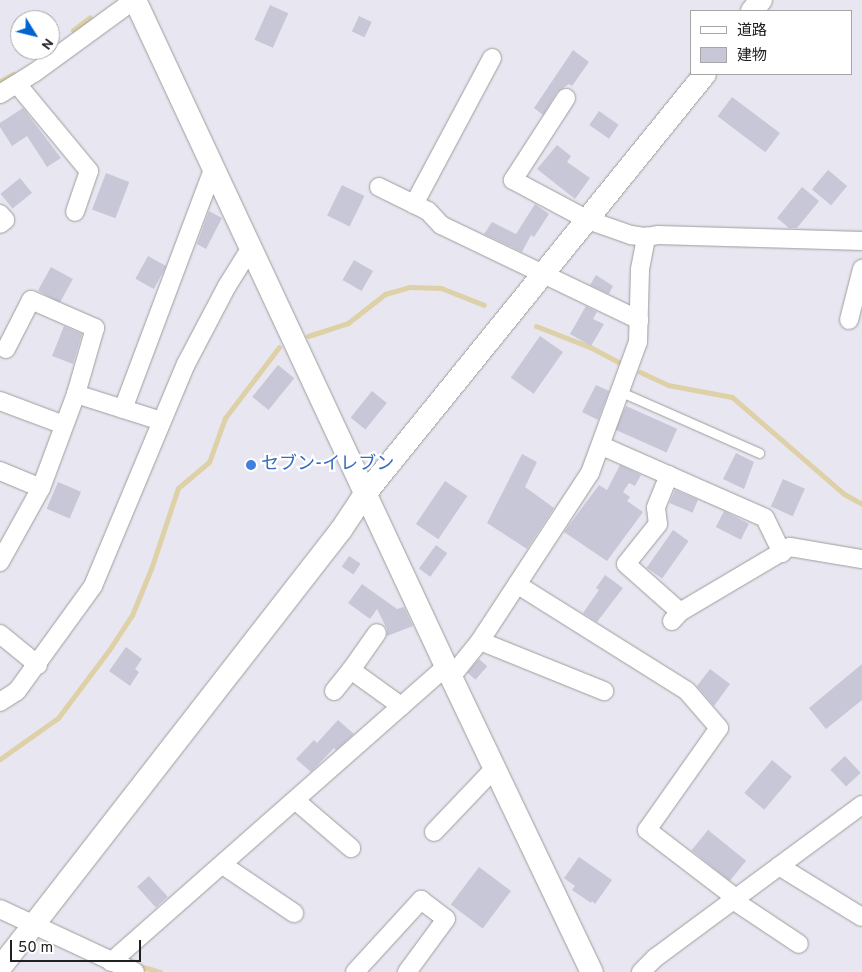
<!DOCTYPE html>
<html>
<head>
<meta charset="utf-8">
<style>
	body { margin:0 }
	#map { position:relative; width:862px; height:972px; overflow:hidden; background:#e8e6f0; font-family:Overpass,"Noto Sans JP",sans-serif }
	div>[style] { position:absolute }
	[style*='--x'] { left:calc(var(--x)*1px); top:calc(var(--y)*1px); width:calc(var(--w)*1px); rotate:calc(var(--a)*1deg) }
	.stream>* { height:5px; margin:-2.5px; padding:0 2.5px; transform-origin:2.5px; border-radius:2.5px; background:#ded0a7 }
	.building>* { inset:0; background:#c7c7d7; transform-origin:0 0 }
	.roads { filter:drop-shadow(0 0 1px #9d9d9d) drop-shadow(0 0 1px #9d9d9d) }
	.service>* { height:9px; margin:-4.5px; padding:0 4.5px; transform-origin:4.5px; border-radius:4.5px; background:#fff }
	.minor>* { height:18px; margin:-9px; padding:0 9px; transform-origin:9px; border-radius:9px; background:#fff }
	.tertiary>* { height:22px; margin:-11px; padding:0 11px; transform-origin:11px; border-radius:11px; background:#fff }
	.dots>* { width:14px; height:14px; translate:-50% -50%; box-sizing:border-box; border:2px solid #fff; border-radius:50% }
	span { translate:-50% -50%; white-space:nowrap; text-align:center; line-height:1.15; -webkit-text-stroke:4.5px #fff; paint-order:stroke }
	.shop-label { font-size:18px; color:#366cbe }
	.left { translate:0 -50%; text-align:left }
	.legend { position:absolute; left:690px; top:10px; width:162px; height:65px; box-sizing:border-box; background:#fff; border:1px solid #a6a6a6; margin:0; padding:6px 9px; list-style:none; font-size:15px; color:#202020 }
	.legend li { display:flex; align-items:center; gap:10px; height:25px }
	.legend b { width:25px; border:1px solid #a6a6a6 }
	.north { position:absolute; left:10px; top:10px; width:50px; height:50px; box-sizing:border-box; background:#fff; border:1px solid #a6a6a6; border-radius:50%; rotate:126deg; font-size:14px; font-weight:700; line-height:20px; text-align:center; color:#202020 }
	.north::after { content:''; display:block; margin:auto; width:18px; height:22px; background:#0063d0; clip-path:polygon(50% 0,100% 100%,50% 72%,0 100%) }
	.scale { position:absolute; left:10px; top:940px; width:131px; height:22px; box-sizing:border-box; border:2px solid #202020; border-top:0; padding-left:6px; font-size:15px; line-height:18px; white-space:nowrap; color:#202020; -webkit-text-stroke:4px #fff; paint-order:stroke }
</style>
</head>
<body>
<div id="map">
	<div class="stream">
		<div style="--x:73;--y:30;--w:21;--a:-37"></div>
		<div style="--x:0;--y:81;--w:15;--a:-28"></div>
		<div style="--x:536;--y:326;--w:58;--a:21.3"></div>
		<div style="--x:590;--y:347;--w:32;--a:28"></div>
		<div style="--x:308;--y:336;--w:42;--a:-18"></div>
		<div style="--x:348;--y:323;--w:47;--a:-38.1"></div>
		<div style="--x:385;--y:294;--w:26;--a:-16"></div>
		<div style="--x:410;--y:287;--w:31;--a:2"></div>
		<div style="--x:441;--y:288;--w:46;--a:21.6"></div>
		<div style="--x:640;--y:372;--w:31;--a:25"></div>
		<div style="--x:668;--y:385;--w:65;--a:10.6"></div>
		<div style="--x:732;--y:397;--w:148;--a:40.9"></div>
		<div style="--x:844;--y:494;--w:21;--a:29"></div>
		<div style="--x:0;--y:759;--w:71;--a:-35.3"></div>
		<div style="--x:58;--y:718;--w:85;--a:-53.1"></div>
		<div style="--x:109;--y:650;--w:42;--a:-56.7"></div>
		<div style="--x:132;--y:615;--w:50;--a:-67.6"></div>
		<div style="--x:151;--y:569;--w:85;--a:-71.6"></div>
		<div style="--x:178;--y:488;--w:40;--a:-40"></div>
		<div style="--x:209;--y:462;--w:47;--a:-70"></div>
		<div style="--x:225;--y:418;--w:89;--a:-52.7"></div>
		<div style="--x:136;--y:965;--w:25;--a:16"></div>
	</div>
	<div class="building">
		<div style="left:270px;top:5px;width:20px;height:38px;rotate:24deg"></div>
		<div style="left:359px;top:16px;width:14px;height:17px;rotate:25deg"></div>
		<div style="clip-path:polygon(573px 50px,589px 62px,572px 86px,569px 84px,557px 92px,543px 115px,534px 108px)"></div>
		<div style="left:732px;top:97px;width:60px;height:24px;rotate:37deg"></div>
		<div style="clip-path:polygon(23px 108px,61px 158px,47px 167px,27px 136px,12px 146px,0 127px,0 123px)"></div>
		<div style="left:599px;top:111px;width:24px;height:17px;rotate:35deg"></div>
		<div style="clip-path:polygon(557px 145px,571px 156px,567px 162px,590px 178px,575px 199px,537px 169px)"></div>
		<div style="left:828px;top:170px;width:25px;height:25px;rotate:40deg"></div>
		<div style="left:106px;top:173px;width:25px;height:39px;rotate:21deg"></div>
		<div style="left:20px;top:178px;width:19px;height:25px;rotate:51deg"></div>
		<div style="left:342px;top:185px;width:25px;height:34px;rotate:26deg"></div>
		<div style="clip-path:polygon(802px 187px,819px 201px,797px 228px,789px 228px,777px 218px)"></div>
		<div style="clip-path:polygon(535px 204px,549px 214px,534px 237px,531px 235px,522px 252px,484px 234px,492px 222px,516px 234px)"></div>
		<div style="clip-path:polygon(209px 211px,222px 218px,206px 249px,197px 244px)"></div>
		<div style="left:148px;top:256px;width:21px;height:26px;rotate:29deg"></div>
		<div style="left:354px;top:260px;width:22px;height:23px;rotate:30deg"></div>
		<div style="left:51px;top:267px;width:25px;height:27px;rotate:29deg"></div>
		<div style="clip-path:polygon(596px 275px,613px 286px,609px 294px,590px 285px)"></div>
		<div style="clip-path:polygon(586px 306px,597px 312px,593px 319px,604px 324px,591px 346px,570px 334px)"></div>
		<div style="clip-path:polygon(64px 326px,82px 334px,73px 364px,52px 356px)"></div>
		<div style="left:540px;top:336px;width:28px;height:51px;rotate:35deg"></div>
		<div style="left:278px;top:365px;width:21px;height:41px;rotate:39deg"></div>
		<div style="clip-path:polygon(596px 385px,609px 391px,598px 420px,582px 412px)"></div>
		<div style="left:372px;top:391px;width:19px;height:34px;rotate:39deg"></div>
		<div style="left:626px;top:406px;width:56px;height:26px;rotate:24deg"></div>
		<div style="clip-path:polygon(736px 453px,754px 462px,744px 489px,723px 479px)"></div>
		<div style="clip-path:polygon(522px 454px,537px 462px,525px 487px,554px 508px,527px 549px,487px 523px)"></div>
		<div style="clip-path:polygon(620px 465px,641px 475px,635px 486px,629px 483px,623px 492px,630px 497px,627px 501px,643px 512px,607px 561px,564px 532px,599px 485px,607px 490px)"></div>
		<div style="left:783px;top:479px;width:24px;height:30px;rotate:24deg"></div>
		<div style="left:445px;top:481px;width:27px;height:52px;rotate:34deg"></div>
		<div style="left:58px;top:482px;width:25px;height:29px;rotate:23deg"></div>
		<div style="left:675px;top:490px;width:25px;height:14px;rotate:23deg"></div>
		<div style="left:724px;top:511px;width:28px;height:18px;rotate:27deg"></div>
		<div style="left:673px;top:530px;width:19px;height:46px;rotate:35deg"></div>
		<div style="left:436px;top:545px;width:14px;height:29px;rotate:36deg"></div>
		<div style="left:349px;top:556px;width:14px;height:13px;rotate:34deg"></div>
		<div style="clip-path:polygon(605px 575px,623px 588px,597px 622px,583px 613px,599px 590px,596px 588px)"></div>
		<div style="clip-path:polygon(362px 584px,397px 609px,404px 607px,413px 626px,387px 636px,387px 629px,377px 609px,370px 619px,348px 603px)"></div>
		<div style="clip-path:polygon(126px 647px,142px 659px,135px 669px,139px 672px,130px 686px,109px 671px)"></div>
		<div style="left:479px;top:659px;width:11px;height:18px;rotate:41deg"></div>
		<div style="clip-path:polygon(862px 664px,862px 700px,826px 729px,809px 708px)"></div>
		<div style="clip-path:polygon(710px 669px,730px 684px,714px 706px,697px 686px)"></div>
		<div style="clip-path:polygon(338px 720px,354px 734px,336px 750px,334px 748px,311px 772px,296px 759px,314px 740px,317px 743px)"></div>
		<div style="left:845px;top:756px;width:23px;height:20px;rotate:47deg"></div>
		<div style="left:772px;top:760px;width:26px;height:43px;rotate:40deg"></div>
		<div style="left:708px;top:830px;width:49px;height:26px;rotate:39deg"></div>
		<div style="clip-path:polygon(579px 857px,612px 880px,595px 904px,592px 901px,591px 903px,572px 890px,575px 886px,564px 878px)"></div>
		<div style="left:479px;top:867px;width:40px;height:47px;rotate:37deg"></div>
		<div style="left:149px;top:876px;width:28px;height:16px;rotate:48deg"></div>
	</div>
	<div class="roads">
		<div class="service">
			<div style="--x:621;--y:392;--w:151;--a:23.8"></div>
		</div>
		<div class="minor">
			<div style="--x:492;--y:58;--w:166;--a:118.1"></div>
			<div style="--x:414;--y:204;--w:16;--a:27"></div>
			<div style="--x:428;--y:211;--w:19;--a:47"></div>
			<div style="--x:441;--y:225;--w:220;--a:25.6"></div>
			<div style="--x:17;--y:84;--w:113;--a:50.4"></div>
			<div style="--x:89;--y:171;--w:43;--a:108.9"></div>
			<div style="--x:0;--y:94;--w:40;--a:-32"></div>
			<div style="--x:34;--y:73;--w:124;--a:-36.1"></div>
			<div style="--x:566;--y:98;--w:98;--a:122.9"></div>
			<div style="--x:513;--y:180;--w:85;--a:28.1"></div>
			<div style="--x:588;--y:220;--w:46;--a:19.2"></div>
			<div style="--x:631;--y:235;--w:15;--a:8"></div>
			<div style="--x:646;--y:237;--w:12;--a:-9"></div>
			<div style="--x:658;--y:235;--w:204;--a:1.7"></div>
			<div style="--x:379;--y:187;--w:39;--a:26"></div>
			<div style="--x:0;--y:214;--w:8;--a:50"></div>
			<div style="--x:5;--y:220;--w:6;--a:141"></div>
			<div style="--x:849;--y:320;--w:53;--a:-75.7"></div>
			<div style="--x:6;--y:349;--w:55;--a:-63"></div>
			<div style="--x:31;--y:300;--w:70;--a:23.6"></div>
			<div style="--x:95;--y:328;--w:69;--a:106.1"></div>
			<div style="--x:0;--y:401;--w:68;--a:20.6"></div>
			<div style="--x:123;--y:409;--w:255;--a:-69.4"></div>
			<div style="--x:602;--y:446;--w:178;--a:23.8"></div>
			<div style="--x:765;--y:518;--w:39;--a:64"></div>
			<div style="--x:0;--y:471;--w:44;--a:22.5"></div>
			<div style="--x:669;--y:475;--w:35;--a:112"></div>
			<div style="--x:656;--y:508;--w:16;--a:83"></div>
			<div style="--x:658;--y:524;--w:51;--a:128.7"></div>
			<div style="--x:626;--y:564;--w:72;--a:41.6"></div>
			<div style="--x:0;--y:562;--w:85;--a:-61"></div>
			<div style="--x:41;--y:488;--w:100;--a:-69.6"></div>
			<div style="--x:76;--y:394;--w:89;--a:17.6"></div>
			<div style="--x:518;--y:585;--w:199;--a:32.1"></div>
			<div style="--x:687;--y:691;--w:49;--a:49.1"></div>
			<div style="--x:719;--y:728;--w:125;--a:125.2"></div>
			<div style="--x:647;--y:830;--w:112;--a:37.4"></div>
			<div style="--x:672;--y:621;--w:12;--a:-48"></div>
			<div style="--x:680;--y:612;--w:128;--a:-30.6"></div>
			<div style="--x:790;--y:547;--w:73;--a:9.5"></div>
			<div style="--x:0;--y:634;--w:49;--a:39.2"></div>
			<div style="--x:480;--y:641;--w:134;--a:22"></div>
			<div style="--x:351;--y:670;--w:45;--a:-54.9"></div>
			<div style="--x:451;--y:677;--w:46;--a:-51.1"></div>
			<div style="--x:480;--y:641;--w:201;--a:-56.8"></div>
			<div style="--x:590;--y:473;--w:140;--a:-69.9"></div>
			<div style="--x:638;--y:342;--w:73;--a:-88.4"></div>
			<div style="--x:640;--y:269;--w:33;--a:-79"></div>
			<div style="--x:334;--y:691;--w:27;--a:-51"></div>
			<div style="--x:351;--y:670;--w:62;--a:35.8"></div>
			<div style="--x:0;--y:702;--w:20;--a:-33"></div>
			<div style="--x:17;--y:691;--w:130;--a:-54.1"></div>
			<div style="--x:93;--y:586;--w:241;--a:-67.3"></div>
			<div style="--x:186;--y:364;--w:88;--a:-62.3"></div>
			<div style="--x:227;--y:286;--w:44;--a:-58.1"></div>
			<div style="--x:295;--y:800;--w:74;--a:40.6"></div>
			<div style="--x:434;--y:832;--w:87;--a:-46.4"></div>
			<div style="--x:223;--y:865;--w:86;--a:34.1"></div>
			<div style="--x:779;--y:866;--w:97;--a:31.6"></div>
			<div style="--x:733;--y:900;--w:79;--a:33.7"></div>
			<div style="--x:0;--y:909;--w:149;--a:25"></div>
			<div style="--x:111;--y:962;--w:446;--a:-41.4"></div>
			<div style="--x:355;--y:972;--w:98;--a:-47.5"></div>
			<div style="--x:421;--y:900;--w:31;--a:37"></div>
			<div style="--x:446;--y:919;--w:66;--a:126.3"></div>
			<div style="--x:641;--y:972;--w:20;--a:-45"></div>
			<div style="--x:655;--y:958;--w:257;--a:-36.5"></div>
		</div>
		<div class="tertiary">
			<div style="--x:135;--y:0;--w:747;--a:64.98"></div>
			<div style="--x:451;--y:677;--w:327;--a:64.5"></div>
			<div style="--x:752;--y:11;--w:14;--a:-51"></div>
			<div style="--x:0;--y:968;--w:555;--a:-52.1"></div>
			<div style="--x:341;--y:530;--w:43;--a:-56.3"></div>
			<div style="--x:365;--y:494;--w:540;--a:-51.01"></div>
		</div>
	</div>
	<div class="dots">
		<div style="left:251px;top:465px;background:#3f7fe0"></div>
	</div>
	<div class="shop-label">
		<span class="left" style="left:261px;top:465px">セブン-イレブン</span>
	</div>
	<ul class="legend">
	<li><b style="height:6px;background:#fff"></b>道路</li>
	<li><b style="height:14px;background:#c7c7d7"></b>建物</li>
	</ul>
	<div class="north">N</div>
	<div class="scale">50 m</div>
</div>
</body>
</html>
